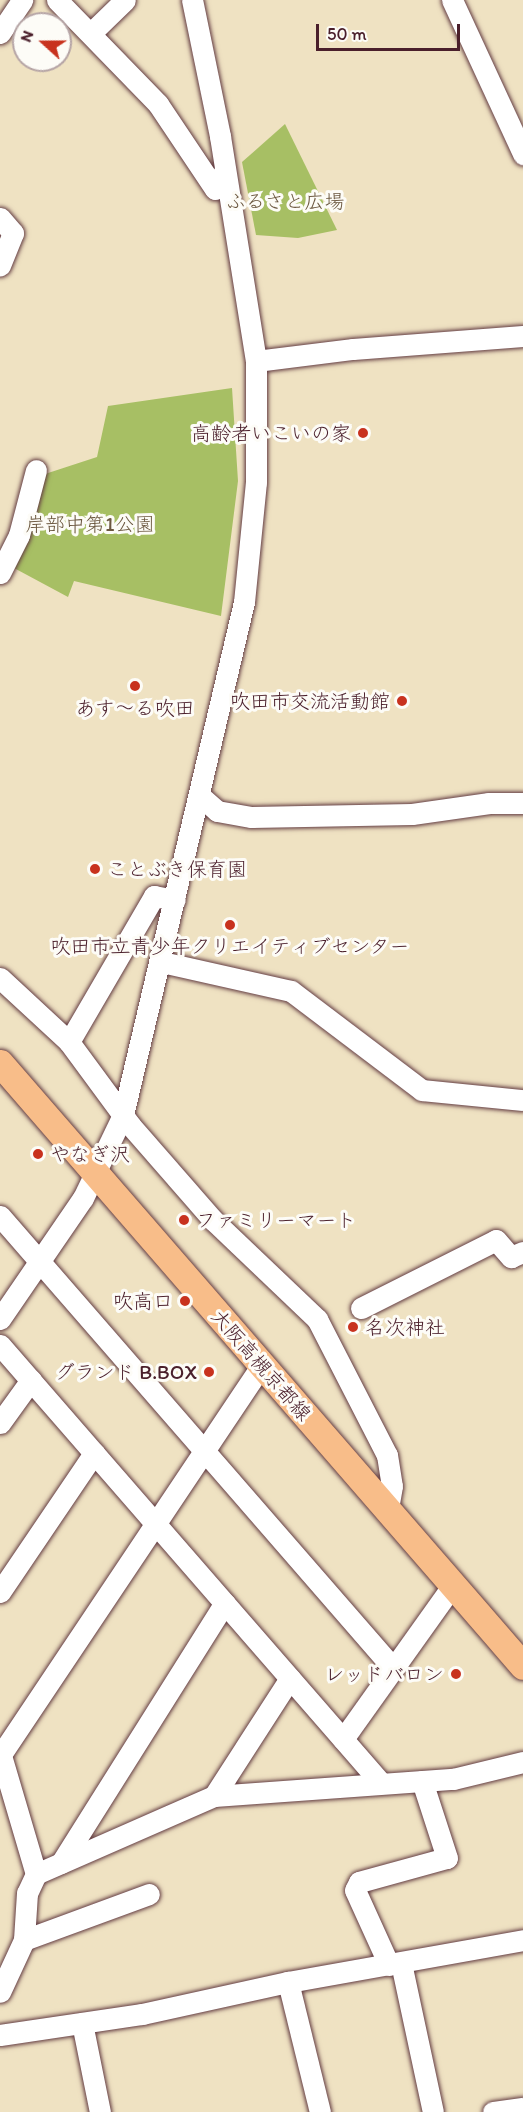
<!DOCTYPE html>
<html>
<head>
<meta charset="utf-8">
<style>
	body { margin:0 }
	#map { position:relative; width:523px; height:2112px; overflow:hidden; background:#efe2c2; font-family:Itim,"Klee One",sans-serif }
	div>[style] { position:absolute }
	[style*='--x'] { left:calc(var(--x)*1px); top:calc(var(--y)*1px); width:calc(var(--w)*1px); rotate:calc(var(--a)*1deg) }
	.green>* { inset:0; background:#a7bf64 }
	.roads { filter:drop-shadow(0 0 2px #633c42) drop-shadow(0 0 2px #633c42) }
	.minor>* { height:21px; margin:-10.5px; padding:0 10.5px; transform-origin:10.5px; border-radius:10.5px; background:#fff }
	.major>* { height:27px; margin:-13.5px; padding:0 13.5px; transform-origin:13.5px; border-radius:13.5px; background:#f8bd89 }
	.dots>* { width:16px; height:16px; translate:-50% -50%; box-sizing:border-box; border:3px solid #fdfcf7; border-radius:50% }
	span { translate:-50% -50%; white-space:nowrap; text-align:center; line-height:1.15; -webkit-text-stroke:6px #fdfcf7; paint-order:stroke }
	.park-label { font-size:20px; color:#6b573f }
	.poi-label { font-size:20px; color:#4a1f2b }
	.right { translate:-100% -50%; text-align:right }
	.left { translate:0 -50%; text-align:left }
	.street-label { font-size:20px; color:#4a1f2b }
	.north { position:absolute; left:12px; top:12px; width:60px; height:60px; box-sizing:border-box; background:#fdfcf7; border:2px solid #b5a4a5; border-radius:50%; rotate:291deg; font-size:16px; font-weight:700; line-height:24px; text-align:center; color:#4a1f2b }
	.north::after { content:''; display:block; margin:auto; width:21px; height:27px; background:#c8321e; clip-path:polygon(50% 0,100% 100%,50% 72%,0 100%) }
	.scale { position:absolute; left:316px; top:24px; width:144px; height:27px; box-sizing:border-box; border:3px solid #4a1f2b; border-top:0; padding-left:8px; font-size:18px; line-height:21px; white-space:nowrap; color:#4a1f2b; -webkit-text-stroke:4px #fdfcf7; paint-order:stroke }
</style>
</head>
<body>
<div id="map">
	<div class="green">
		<div style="clip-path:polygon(285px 124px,337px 230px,298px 238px,256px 235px,242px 162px)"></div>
		<div style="clip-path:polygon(232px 388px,238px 481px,221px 616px,74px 581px,68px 597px,14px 568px,38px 481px,45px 474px,97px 457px,108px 406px)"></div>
	</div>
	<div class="roads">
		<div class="minor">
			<div style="--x:57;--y:0;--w:145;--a:45.8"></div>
			<div style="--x:158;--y:104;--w:102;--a:56.2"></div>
			<div style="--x:215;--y:189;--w:21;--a:-62"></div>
			<div style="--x:452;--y:0;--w:170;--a:65.2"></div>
			<div style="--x:0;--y:33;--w:40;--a:-56"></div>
			<div style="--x:91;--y:33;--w:47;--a:-44.1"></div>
			<div style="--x:0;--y:218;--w:20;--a:49"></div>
			<div style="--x:13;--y:233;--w:35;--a:112"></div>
			<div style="--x:256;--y:361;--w:98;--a:-7.1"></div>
			<div style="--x:353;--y:349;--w:170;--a:-4.4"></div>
			<div style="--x:0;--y:573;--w:42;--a:-63.4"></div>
			<div style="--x:19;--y:535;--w:67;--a:-75.3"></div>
			<div style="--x:200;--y:796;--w:23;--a:41"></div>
			<div style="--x:217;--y:811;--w:35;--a:10"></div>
			<div style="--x:251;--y:817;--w:161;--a:-1.1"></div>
			<div style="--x:412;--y:814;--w:78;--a:-8.1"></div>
			<div style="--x:489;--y:803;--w:34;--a:0"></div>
			<div style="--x:162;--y:962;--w:132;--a:12.7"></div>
			<div style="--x:291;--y:991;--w:164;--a:37.1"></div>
			<div style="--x:422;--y:1090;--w:101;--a:5.7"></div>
			<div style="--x:0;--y:978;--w:94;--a:42.8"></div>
			<div style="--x:69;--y:1042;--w:104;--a:53.6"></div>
			<div style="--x:131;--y:1126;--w:125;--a:48.9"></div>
			<div style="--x:213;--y:1220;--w:144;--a:43.6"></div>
			<div style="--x:317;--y:1319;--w:153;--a:62.8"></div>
			<div style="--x:387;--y:1455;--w:31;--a:81"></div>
			<div style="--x:392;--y:1486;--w:23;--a:100"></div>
			<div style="--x:69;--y:1042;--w:169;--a:-59.8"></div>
			<div style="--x:154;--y:896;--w:21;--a:11"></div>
			<div style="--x:0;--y:1216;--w:599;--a:48.99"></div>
			<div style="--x:361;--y:1308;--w:151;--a:-26.7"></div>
			<div style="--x:496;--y:1240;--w:23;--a:49"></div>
			<div style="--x:511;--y:1257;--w:13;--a:-23"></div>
			<div style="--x:0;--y:1319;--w:147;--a:-55.6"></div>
			<div style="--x:83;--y:1198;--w:92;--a:-64.3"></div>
			<div style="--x:123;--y:1115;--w:527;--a:-76.73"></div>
			<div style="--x:244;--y:602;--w:121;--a:-84.3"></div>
			<div style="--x:256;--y:482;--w:121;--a:-90"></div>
			<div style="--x:256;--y:361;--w:228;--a:-99.1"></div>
			<div style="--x:220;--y:136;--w:139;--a:-101.6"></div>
			<div style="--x:0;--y:1345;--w:581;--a:48.98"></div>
			<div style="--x:0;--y:1423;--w:53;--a:-54.2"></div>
			<div style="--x:0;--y:1592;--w:168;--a:-55.9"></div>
			<div style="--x:343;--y:1739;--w:188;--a:-54.5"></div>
			<div style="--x:0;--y:1752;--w:127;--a:73.6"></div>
			<div style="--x:36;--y:1874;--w:21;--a:115"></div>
			<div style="--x:27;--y:1893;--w:47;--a:93.7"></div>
			<div style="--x:24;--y:1940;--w:57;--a:114.8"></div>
			<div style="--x:0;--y:1756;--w:469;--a:-56.2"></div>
			<div style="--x:214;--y:1796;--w:140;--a:-57.2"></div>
			<div style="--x:61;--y:1863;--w:307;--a:-57.8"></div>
			<div style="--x:36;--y:1874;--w:194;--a:-23.7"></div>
			<div style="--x:214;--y:1796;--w:240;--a:-4.1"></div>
			<div style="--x:453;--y:1779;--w:72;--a:-13.7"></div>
			<div style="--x:24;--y:1940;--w:133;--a:-20.2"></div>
			<div style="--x:401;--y:1963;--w:152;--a:77.9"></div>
			<div style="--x:389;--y:1965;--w:82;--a:-114.4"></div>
			<div style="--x:355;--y:1890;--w:9;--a:-63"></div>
			<div style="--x:359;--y:1882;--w:91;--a:-15.3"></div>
			<div style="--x:447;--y:1858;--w:81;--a:-108"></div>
			<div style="--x:288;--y:1982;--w:134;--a:76.2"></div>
			<div style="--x:82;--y:2023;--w:91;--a:78.6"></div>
			<div style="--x:0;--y:2035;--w:144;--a:-8.4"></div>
			<div style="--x:142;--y:2014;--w:149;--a:-12.4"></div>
			<div style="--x:288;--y:1982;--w:239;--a:-10.1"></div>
			<div style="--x:493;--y:2112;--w:30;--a:-8"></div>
		</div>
		<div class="major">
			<div style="--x:0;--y:1063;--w:798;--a:49.06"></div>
		</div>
	</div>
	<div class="dots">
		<div style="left:363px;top:433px;background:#c8321e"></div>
		<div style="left:135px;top:686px;background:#c8321e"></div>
		<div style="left:402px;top:701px;background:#c8321e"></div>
		<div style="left:95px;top:869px;background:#c8321e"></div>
		<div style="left:230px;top:925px;background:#c8321e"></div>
		<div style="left:38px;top:1154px;background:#c8321e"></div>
		<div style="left:184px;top:1220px;background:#c8321e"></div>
		<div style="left:185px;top:1301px;background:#c8321e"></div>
		<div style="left:353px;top:1327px;background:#c8321e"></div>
		<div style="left:209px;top:1372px;background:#c8321e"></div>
		<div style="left:456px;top:1674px;background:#c8321e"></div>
	</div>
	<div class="park-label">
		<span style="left:285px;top:201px">ふるさと広場</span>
		<span style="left:90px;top:524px">岸部中第1公園</span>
	</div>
	<div class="poi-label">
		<span class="right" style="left:351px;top:433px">高齢者いこいの家</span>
		<span class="right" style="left:390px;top:701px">吹田市交流活動館</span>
		<span style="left:135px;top:708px">あす～る吹田</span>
		<span class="left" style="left:107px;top:869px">ことぶき保育園</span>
		<span style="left:230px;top:946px">吹田市立青少年クリエイティブセンター</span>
		<span class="left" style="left:50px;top:1154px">やなぎ沢</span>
		<span class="left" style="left:196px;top:1220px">ファミリーマート</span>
		<span class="right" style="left:173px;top:1301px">吹高口</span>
		<span class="left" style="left:365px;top:1327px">名次神社</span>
		<span class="right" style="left:197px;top:1372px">グランド B.BOX</span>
		<span class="right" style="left:444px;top:1674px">レッドバロン</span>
	</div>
	<div class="street-label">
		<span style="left:261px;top:1365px;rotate:49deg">大阪高槻京都線</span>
	</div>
	<div class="north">N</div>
	<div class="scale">50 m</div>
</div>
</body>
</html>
